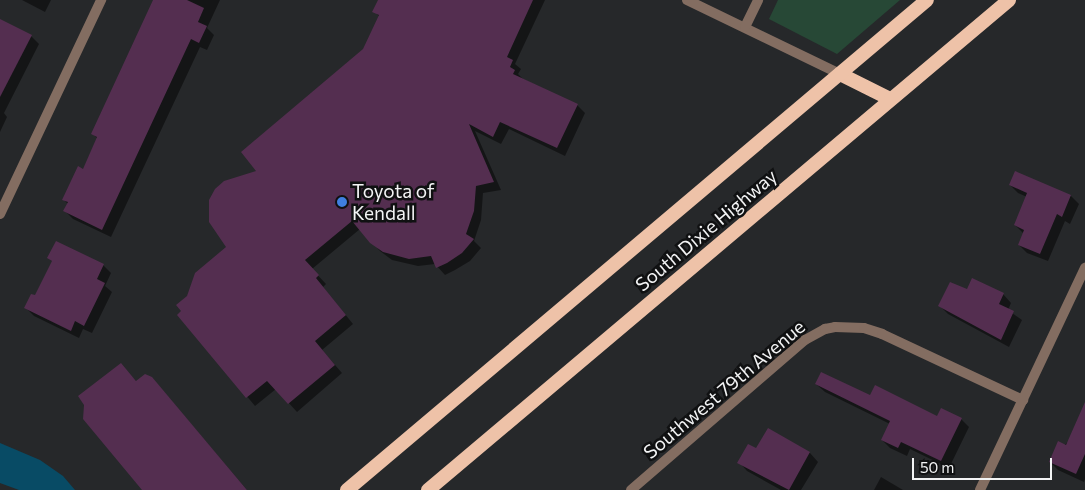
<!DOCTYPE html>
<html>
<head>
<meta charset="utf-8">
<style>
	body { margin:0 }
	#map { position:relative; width:1085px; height:490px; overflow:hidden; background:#26282a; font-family:Commissioner,sans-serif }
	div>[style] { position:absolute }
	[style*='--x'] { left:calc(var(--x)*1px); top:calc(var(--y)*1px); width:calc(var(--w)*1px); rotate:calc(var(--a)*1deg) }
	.green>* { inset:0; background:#274836 }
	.water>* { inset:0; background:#084b65 }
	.shadow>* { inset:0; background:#0007 }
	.building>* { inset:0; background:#542e50 }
	.minor>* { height:10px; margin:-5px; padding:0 5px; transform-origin:5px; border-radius:5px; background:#836d61 }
	.trunk>* { height:14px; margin:-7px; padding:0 7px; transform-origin:7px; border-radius:7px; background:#eec2a8 }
	.dots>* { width:14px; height:14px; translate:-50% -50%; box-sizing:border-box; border:2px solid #101112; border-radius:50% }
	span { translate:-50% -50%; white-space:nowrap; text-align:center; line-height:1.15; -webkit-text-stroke:5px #101112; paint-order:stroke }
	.poi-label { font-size:19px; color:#f3f4f5 }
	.left { translate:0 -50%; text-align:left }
	.street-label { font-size:19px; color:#f3f4f5 }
	.scale { position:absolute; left:912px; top:458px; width:140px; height:22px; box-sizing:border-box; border:2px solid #f3f4f5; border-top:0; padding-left:6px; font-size:15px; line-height:18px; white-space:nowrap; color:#f3f4f5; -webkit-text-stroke:4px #101112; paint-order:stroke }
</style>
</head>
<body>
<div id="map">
	<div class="green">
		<div style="clip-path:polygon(778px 0,900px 0,837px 54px,769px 19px)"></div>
	</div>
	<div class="water">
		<div style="clip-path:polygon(0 443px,40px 460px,63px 476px,75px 490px,19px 490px,0 483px)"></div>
	</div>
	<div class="shadow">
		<div style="clip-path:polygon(22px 0,51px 0,45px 12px)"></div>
		<div style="clip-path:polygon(155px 0,220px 0,207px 28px,214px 35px,207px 50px,200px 47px,111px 237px,73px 219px,65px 211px,68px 204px,64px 200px,84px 170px,98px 139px,93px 134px)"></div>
		<div style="clip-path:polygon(379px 0,545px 0,515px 64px,521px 69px,518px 74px,523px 79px,577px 105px,585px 113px,565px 156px,509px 129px,501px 144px,475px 131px,501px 190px,483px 193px,481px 220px,474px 241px,481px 248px,470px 261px,455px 270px,445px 275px,435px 264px,418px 266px,392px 260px,380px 251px,360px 229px,312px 269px,326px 284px,323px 287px,353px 324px,322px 350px,342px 373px,297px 412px,276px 389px,255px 406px,179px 315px,183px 311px,188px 296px,228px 247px,212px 225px,209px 208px,214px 193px,258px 171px,364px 50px,380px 17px,374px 11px)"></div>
		<div style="clip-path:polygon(0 20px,31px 36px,39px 44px,4px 113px,7px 117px,0 132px)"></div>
		<div style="clip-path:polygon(1015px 173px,1071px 196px,1079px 204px,1070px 224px,1065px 221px,1048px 261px,1027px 253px,1019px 245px,1024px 234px,1015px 225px,1027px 197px,1018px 193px,1010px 185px)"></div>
		<div style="clip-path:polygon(48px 258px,103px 265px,111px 273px,105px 286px,112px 292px,92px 333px,83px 329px,79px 338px,34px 316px,26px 308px,36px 297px,53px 262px)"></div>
		<div style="clip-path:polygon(967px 291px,1003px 294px,1011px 303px,1008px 310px,1022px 320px,1009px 347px,948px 314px,940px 306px)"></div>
		<div style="clip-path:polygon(121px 365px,137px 382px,152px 378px,247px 490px,145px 490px)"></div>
		<div style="clip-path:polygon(816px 384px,938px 417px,961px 419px,969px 427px,949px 468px,910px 449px,907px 456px,890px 448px,882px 440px,890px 424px,825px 392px)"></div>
		<div style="clip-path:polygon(1085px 422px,1085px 479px,1084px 482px,1058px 470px,1050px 462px)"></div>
		<div style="clip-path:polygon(769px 430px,810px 453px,818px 462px,801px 490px,781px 490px,747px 471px,739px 462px,757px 450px)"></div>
		<div style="clip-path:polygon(881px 477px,903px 490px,874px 490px)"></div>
	</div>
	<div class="building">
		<div style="clip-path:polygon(153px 0,187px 0,204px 8px,198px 22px,207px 26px,199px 43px,191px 39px,102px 230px,63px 211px,68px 202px,62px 200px,78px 166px,83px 169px,97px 137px,91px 134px)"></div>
		<div style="clip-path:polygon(378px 0,533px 0,507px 57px,513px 60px,510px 67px,515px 70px,513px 74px,578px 104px,557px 148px,500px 122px,493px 137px,469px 124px,494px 182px,476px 186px,474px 211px,466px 234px,474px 239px,462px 253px,447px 263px,436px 268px,431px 256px,409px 259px,383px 252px,370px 243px,352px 221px,305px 260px,319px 275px,316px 278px,346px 315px,315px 341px,335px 365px,288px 404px,267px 381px,246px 398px,177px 315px,181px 311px,176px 305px,187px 296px,195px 273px,226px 247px,209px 222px,209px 200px,215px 189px,224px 181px,256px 171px,241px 152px,363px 49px,379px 15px,372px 12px)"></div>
		<div style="clip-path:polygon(0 19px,32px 35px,0 97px)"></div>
		<div style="clip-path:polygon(1015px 171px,1071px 195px,1062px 217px,1057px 214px,1040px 254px,1018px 245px,1024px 230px,1014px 225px,1027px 193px,1009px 185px)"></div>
		<div style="clip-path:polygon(56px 241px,104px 264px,97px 279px,105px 283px,84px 326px,75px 321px,71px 331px,24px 308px,31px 294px,35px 295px,52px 261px,47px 258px)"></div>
		<div style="clip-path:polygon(972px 278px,1004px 293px,999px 304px,1014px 311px,1001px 340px,938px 306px,950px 282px,967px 289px)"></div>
		<div style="clip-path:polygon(121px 363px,136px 381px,145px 374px,152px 377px,247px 490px,142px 490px,83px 419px,84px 405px,78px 396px)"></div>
		<div style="clip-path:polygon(821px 372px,870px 395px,875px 385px,937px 416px,941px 408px,962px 418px,941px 461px,901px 442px,898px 448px,881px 440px,890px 421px,815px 384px)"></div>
		<div style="clip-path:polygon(1085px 402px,1085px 454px,1076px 474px,1049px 462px,1058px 441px,1066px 445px)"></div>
		<div style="clip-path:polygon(768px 428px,810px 452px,789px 490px,737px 463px,748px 444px,756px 448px)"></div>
	</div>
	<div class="minor">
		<div style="--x:687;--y:0;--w:170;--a:25.8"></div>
		<div style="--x:745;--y:27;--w:30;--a:-64"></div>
		<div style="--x:0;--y:214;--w:237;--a:-64.7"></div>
		<div style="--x:631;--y:490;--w:230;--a:-40.8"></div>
		<div style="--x:805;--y:340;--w:23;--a:-29"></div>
		<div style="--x:825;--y:329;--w:10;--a:-11"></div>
		<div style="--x:835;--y:327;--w:29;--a:2"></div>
		<div style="--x:864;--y:328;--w:19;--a:18"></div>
		<div style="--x:882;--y:334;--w:156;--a:25.1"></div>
		<div style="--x:980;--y:490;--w:246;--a:-64.7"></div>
	</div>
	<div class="trunk">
		<div style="--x:840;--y:74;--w:56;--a:26.6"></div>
		<div style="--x:347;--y:490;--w:759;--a:-40.19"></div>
		<div style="--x:428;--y:490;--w:760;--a:-40.14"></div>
	</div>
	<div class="dots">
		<div style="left:342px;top:202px;background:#3f7fe0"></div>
	</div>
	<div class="poi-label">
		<span class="left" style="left:352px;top:202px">Toyota of<br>Kendall</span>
	</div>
	<div class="street-label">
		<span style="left:706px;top:230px;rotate:-40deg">South Dixie Highway</span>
		<span style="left:724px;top:389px;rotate:-40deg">Southwest 79th Avenue</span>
	</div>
	<div class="scale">50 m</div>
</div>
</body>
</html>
